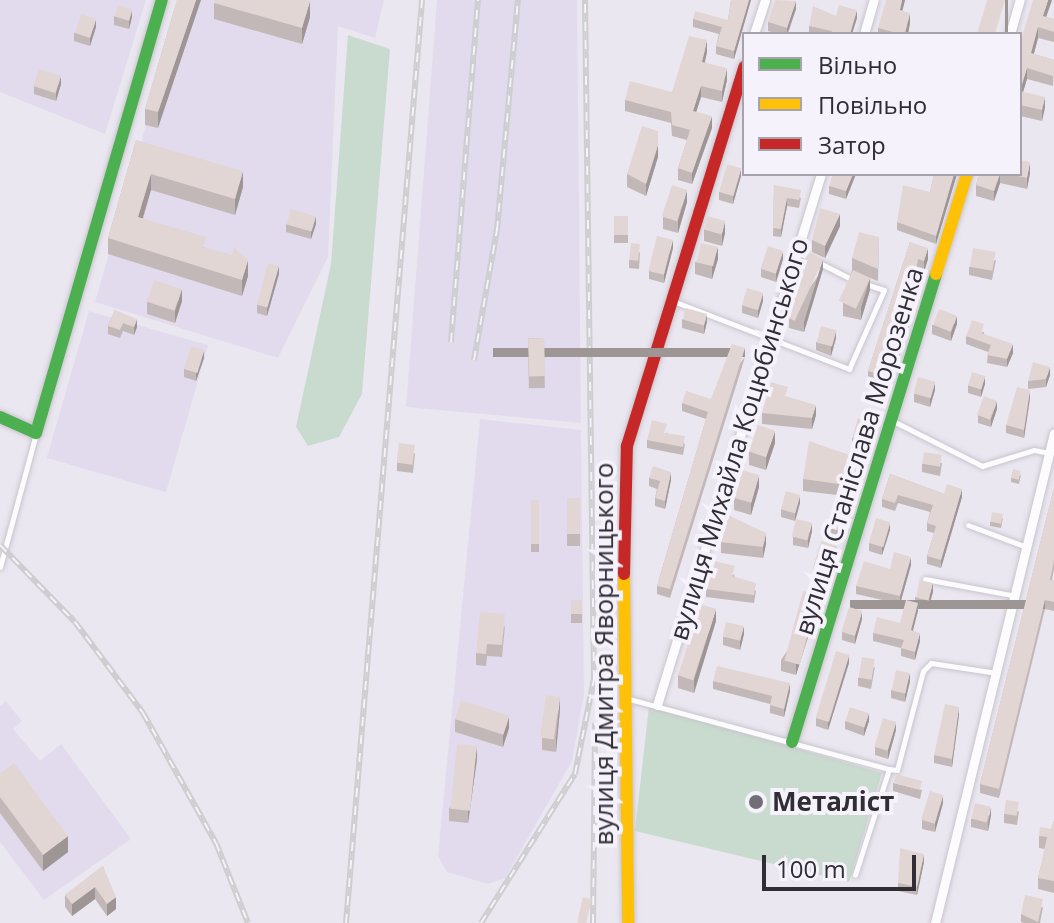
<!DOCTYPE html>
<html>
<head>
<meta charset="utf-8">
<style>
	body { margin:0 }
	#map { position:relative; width:1054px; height:923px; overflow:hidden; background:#ebe7f1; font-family:"Open Sans",sans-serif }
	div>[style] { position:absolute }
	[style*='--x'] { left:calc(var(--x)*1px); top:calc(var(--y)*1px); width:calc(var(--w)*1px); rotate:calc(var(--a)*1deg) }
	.built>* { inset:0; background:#e2dbed; transform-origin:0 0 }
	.green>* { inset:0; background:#c9dbce }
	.roads { filter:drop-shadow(0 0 2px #c8c5cd) drop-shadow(0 0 2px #c8c5cd) }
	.lane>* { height:5px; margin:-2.5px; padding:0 2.5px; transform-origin:2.5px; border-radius:2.5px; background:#fcfbfd }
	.street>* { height:9px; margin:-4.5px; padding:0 4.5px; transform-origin:4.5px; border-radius:4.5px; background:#fcfbfd }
	.fast>* { height:12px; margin:-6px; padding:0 6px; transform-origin:6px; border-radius:6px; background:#4caf50 }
	.slow>* { height:12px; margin:-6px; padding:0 6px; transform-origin:6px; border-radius:6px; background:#ffc107 }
	.jam>* { height:12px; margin:-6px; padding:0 6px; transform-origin:6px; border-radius:6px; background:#c62828 }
	.rail>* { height:6px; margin-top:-3px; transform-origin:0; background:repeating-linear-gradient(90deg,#f6f2fc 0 9px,#ceced0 0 18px); box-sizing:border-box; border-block:2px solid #ceced0 }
	.wall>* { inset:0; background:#c2b8b7; transform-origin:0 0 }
	.shaded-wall>* { inset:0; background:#9e9695; transform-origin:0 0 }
	.building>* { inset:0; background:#e2d6d5; transform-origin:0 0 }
	.dots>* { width:22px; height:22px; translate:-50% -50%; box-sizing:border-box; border:4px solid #f6f2fc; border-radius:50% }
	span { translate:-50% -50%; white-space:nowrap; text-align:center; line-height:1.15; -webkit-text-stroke:8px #f6f2fc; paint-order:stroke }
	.street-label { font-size:26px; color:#302d34 }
	.poi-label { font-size:26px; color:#302d34; font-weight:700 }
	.left { translate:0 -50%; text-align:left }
	.legend { position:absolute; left:742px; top:32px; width:280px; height:144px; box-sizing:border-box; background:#f6f2fc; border:2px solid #a7a3ac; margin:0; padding:10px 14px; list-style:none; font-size:24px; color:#302d34 }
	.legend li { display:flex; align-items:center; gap:16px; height:40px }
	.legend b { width:40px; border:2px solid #a7a3ac }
	.scale { position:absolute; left:762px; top:855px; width:154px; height:36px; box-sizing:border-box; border:4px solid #302d34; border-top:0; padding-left:10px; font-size:24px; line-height:28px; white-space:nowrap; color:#302d34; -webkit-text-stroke:6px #f6f2fc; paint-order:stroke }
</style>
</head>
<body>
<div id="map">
	<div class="built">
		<div style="clip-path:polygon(0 0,146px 0,105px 134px,0 92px)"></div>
		<div style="clip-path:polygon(182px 0,384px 0,375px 38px,338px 26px,328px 257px,278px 358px,95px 302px)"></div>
		<div style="clip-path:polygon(437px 0,577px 0,581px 423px,406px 407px)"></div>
		<div style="left:89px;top:311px;width:124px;height:153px;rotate:16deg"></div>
		<div style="clip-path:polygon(480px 419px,581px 430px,584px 694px,572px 761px,505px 878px,488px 884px,447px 872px,438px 856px)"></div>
		<div style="clip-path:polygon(6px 701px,22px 721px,13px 729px,40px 761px,61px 744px,131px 839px,44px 900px,0 842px,0 706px)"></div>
	</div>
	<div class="green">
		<div style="clip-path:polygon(348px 35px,390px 49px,362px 394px,339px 437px,308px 446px,296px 427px,331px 264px)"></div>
		<div style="clip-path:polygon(649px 706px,882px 773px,849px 882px,635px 831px)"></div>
	</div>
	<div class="roads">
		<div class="lane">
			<div style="--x:798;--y:252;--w:64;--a:27"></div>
			<div style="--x:673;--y:301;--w:189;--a:21.1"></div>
			<div style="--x:849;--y:369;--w:86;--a:-66.1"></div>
			<div style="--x:884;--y:290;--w:20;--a:-162"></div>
			<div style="--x:893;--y:421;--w:100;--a:26.8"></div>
			<div style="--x:982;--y:466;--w:54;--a:-17.1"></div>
			<div style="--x:1034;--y:450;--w:15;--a:11"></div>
			<div style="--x:968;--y:525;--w:60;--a:20.6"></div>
			<div style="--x:0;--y:567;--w:138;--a:-74.9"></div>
			<div style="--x:925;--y:579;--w:87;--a:10.5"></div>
			<div style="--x:622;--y:697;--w:277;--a:15.1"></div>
			<div style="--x:889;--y:769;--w:111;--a:107.8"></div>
			<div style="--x:889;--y:769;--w:8;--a:7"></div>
			<div style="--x:897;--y:770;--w:102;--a:-75.3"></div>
			<div style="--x:923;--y:671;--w:11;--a:-45"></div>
			<div style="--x:931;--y:663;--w:60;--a:8.7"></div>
		</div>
		<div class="street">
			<div style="--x:754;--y:34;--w:36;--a:-72"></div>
			<div style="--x:864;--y:34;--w:35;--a:-74"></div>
			<div style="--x:1010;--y:34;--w:35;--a:-74"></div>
			<div style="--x:657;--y:705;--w:556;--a:-72.84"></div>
			<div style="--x:935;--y:923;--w:504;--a:-76.35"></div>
		</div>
		<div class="fast">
			<div style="--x:0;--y:417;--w:39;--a:24"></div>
			<div style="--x:36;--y:433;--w:451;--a:-73.8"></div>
			<div style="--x:792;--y:742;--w:490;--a:-72.9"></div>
		</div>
		<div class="slow">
			<div style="--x:936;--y:274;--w:105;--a:-72.8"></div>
			<div style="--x:624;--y:574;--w:349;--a:89.3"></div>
		</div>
		<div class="jam">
			<div style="--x:624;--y:574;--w:128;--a:-88.7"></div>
			<div style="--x:627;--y:446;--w:397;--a:-72.8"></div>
		</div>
	</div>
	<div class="rail">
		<div style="--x:451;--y:342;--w:343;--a:-85.5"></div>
		<div style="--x:474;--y:360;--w:132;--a:-80"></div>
		<div style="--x:497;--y:230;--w:231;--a:-84.8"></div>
		<div style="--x:0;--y:545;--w:107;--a:45.8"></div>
		<div style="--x:75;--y:622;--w:114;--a:53.2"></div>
		<div style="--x:143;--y:713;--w:149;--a:60.7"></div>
		<div style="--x:216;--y:843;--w:86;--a:68.2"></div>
		<div style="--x:346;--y:923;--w:926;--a:-85.29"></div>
		<div style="--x:481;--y:923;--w:176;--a:-57.8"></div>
		<div style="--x:575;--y:774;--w:97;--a:-78.7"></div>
		<div style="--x:594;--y:679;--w:679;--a:-90.76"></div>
		<div style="--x:593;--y:923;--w:200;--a:-89.4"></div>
	</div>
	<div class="wall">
		<div style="clip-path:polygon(177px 0,158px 128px,145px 125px,145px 109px)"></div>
		<div style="clip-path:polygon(731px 0,751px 0,734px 59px,716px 54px,716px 46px,719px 34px,693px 27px,693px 19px,728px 20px)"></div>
		<div style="clip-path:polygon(905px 0,902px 11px,910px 23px,908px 34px,878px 34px,878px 28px)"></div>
		<div style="clip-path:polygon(1052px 0,1046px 17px,1054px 19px,1054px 42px,1038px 38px,1034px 54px,1054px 60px,1053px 86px,1027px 79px,1023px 92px,1045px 107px,1042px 121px,1020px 116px,1020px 43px)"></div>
		<div style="clip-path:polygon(214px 3px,310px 17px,302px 44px,214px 19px)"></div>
		<div style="clip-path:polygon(796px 9px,788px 34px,779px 34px,768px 31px,768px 22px)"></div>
		<div style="clip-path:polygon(114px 16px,132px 17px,129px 29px,114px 25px)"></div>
		<div style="clip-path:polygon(836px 16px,857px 18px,852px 34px,809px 34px,809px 26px)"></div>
		<div style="clip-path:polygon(96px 27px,90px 46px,74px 41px,74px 33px)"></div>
		<div style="clip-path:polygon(707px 52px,705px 62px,727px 80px,722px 102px,701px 97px,696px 112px,712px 128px,692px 184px,678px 180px,678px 168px,687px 140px,672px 136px,671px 123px,625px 111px,625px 100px,672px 92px)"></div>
		<div style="clip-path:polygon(61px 84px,56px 101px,34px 94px,34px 86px)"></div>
		<div style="clip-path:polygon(658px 131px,658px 157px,646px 196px,627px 187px,627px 174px)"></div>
		<div style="clip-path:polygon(136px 140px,243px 187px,235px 215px,151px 190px,143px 219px,206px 248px,248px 276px,242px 296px,108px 254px,108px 238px)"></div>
		<div style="clip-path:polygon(1030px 173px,1027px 189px,1000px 183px,994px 201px,976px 196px,976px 185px,979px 174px,1020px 174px)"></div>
		<div style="clip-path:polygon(856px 174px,846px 199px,829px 194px,829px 186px)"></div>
		<div style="clip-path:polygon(934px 174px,957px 174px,936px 244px,897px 230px,897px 222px,930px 192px)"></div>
		<div style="clip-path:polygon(741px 176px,733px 204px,719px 200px,719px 192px)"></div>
		<div style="clip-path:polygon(774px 185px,801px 198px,799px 208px,787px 206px,781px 237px,773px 236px)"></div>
		<div style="clip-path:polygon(687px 202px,678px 233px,663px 229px,663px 217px)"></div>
		<div style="left:614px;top:216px;width:14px;height:27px"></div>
		<div style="clip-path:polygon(286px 224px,316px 224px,311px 239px,286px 232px)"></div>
		<div style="clip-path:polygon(840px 226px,825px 258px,812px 252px,812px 240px)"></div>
		<div style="clip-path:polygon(704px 229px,725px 233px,722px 246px,704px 241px)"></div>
		<div style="clip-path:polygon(879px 237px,878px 281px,870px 278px,870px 290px,861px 320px,843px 316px,843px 303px,852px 270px,852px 258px)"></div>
		<div style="clip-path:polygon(910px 242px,928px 259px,924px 272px,918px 270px,914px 310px,889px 388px,868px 382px,868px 371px)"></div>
		<div style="clip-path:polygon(673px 248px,664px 283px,649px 279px,649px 271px)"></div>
		<div style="clip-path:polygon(640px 252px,639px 269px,629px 268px,629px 260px)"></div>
		<div style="clip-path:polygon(718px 259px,712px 279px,695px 274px,695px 262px)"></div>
		<div style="clip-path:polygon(783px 259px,776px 282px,761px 277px,761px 269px)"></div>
		<div style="clip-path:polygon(996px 260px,992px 280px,969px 275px,969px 267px)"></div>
		<div style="clip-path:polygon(823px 269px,804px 332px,789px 328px,789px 317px)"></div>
		<div style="clip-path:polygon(279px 274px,267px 316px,257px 313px,257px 305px)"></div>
		<div style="clip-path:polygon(182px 301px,175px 323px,147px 314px,147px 302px)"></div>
		<div style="clip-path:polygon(763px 301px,758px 318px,742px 313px,742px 305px)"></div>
		<div style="clip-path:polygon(115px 310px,137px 327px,134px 335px,123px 331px,120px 338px,108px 334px,108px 326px)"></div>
		<div style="clip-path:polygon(682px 319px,707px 322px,704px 334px,682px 328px)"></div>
		<div style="clip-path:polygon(957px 324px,951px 341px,932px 334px,932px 325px)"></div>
		<div style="clip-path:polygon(984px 332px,984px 334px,1013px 353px,1007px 367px,987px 363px,988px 352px,966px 344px,966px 336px)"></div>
		<div style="left:544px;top:338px;width:50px;height:16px;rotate:89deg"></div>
		<div style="clip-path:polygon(836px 338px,831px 356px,816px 350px,816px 342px)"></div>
		<div style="clip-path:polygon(745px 357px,670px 598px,657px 594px,657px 586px,706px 419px,682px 411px,682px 403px,711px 399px)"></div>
		<div style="clip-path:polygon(204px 358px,196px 381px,184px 377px,184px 369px)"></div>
		<div style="clip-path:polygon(1050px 375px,1046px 387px,1028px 389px,1028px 381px)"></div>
		<div style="clip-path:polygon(985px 384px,981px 397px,968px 393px,968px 385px)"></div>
		<div style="clip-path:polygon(935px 390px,930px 407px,914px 402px,914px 394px)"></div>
		<div style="clip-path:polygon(788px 397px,816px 415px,812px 429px,762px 424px,762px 413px)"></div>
		<div style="clip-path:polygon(1030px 398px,1024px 438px,1006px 433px,1006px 425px)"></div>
		<div style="clip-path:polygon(997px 409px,991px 427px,978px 423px,978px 415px)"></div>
		<div style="clip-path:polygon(875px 431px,869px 451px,852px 446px,852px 438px)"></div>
		<div style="clip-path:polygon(667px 433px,685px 444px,683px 455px,647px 448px,647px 440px)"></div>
		<div style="clip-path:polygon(775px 443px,766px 470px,749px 465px,749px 452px)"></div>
		<div style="clip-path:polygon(415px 453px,413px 473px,397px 471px,397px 463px)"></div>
		<div style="clip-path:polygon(942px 463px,940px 476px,922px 472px,922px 464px)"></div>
		<div style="clip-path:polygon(861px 471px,854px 497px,803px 491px,803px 479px)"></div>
		<div style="clip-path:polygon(890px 474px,944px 494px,962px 497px,941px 568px,927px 564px,927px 556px,934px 533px,927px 531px,927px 523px,930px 512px,898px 503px,895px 511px,882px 507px,882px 499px)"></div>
		<div style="clip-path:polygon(1021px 475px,1019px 484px,1011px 482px,1011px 478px)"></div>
		<div style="clip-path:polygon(649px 478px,671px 480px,665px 509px,655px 506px,655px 498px,657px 489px,649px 486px)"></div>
		<div style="clip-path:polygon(759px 487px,751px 515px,734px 510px,734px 498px)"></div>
		<div style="clip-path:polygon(1054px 488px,1054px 569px,1052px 580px,1054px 581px,1054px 611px,1045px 609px,999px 798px,980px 793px,980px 784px)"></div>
		<div style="left:567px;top:498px;width:13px;height:48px"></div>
		<div style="left:531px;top:500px;width:8px;height:52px"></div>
		<div style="clip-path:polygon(800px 503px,795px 521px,781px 517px,781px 509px)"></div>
		<div style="clip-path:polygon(849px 517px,842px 540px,827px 535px,827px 527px)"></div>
		<div style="clip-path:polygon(1003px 518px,1001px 528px,990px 526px,990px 522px)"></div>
		<div style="clip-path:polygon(890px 530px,882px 555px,869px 551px,869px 543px)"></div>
		<div style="clip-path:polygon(812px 531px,808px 548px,793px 545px,793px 537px)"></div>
		<div style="clip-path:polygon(721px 542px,766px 544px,763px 558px,721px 553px)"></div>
		<div style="clip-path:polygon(837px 558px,829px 586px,813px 581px,813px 569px)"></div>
		<div style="clip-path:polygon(911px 565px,900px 604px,856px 594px,856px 586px,890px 569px)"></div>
		<div style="clip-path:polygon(735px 574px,734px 576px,756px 591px,754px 603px,706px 597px,706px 589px)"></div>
		<div style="clip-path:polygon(933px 592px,928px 609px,918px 606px,913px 630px,920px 641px,915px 660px,901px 656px,901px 648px,873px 641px,873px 633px,900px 623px,915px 602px,915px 597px)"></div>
		<div style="left:571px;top:600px;width:11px;height:23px"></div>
		<div style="clip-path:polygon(818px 605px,796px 675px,781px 671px,781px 660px)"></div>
		<div style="clip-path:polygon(862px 619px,855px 644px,842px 640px,842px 632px)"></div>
		<div style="clip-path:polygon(716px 621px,694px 693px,678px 688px,678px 675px)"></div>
		<div style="clip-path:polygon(505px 626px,502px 657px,487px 656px,486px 666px,476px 665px,476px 653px)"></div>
		<div style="clip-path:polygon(744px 634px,740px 650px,723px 645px,723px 637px)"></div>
		<div style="clip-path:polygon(849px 663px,828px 730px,816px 726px,816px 718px)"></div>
		<div style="clip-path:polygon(875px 667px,871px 689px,858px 686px,858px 678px)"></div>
		<div style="clip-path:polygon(713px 681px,790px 691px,784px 717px,770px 713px,770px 704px,713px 689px)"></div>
		<div style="clip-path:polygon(910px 681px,905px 702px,891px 698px,891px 690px)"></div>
		<div style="clip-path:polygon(560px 709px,556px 752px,542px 750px,542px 738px)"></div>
		<div style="clip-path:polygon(959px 715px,952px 767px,934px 763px,934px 755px)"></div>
		<div style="clip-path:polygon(455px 719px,509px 728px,503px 747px,455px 732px)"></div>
		<div style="clip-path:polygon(845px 721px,869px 721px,864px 736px,845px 729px)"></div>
		<div style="clip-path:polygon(896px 730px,888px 759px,875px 755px,875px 747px)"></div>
		<div style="clip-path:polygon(477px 759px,468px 823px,449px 821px,449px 809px)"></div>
		<div style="clip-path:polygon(0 773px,68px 852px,43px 871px,0 813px)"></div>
		<div style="clip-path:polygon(893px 783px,922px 790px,920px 799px,893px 791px)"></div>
		<div style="clip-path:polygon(943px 803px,935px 832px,922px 829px,922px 820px)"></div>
		<div style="clip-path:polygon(1019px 811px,1017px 825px,1004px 823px,1004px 814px)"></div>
		<div style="clip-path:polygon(991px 815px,988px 831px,971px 827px,971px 819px)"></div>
		<div style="clip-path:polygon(1054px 821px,1054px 893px,1038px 889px,1038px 878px,1045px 849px,1039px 848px,1039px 836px,1051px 829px)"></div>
		<div style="clip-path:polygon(924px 862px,917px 895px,898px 891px,898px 883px)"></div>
		<div style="clip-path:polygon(103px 866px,116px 909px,107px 916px,95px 899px,72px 916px,65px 907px,65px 895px)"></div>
		<div style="clip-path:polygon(1043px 907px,1040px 923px,1024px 923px,1021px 922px,1021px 914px)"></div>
	</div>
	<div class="shaded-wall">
		<div style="clip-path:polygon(196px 0,201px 0,158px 128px,158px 112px)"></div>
		<div style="clip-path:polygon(749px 0,751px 0,734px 59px,734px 51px)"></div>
		<div style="clip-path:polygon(902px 0,905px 0,900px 20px,900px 10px)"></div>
		<div style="left:1005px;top:0;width:3px;height:35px"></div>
		<div style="clip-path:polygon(1048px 0,1052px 0,1043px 26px,1043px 16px)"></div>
		<div style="clip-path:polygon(310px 1px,310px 17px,302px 44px,302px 28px)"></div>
		<div style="clip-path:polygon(796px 1px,796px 9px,787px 34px,787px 28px)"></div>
		<div style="clip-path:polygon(132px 9px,132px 17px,129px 29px,129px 21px)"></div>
		<div style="clip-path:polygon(857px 10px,857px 18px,852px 34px,850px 34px)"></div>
		<div style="clip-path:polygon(910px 13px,910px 23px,908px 34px,905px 34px)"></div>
		<div style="clip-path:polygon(96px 19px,96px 27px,90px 46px,90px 38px)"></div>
		<div style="clip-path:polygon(1038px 27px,1038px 38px,1031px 64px,1031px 53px)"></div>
		<div style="clip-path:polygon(707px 40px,707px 52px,702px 73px,702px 62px)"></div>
		<div style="clip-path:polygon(727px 68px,727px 80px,722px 102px,722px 91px)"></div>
		<div style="clip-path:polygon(1027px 68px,1027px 79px,1020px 102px,1020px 91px)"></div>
		<div style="clip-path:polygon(61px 76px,61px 84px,56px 101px,56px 93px)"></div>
		<div style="clip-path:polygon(701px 86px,701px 97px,693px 122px,693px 111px)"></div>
		<div style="clip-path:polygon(1045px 97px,1045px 107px,1042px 121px,1042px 110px)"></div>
		<div style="clip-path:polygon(712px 116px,712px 128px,692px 184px,692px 173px)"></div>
		<div style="clip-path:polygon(658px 145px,658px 157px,646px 196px,646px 184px)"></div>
		<div style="clip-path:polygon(1030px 162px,1030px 173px,1027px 189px,1027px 178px)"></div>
		<div style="clip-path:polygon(741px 168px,741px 176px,733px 204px,733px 196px)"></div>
		<div style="clip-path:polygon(243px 171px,243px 187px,235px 215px,235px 199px)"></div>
		<div style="clip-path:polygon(151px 174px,151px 190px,138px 233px,138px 217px)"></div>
		<div style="clip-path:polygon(853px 174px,856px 174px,846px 199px,846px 191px)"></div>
		<div style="clip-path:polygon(954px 174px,957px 174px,936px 244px,936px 236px)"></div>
		<div style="clip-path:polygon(1000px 174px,1000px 183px,994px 201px,994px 191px)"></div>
		<div style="clip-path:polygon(687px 190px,687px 202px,678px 233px,678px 221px)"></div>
		<div style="clip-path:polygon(787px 198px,787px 206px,781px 237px,781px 229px)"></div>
		<div style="clip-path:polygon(840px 214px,840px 226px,825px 258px,825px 246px)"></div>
		<div style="clip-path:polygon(316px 216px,316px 224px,311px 239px,311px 231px)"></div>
		<div style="clip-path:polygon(725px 221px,725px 233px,722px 246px,722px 234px)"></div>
		<div style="clip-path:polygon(673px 240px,673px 248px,664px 283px,664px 275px)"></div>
		<div style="clip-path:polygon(718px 247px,718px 259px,712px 279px,712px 266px)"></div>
		<div style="clip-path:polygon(928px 248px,928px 259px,924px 272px,924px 261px)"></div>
		<div style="clip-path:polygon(783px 251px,783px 259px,776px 282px,776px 273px)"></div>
		<div style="clip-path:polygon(823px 259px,823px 269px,804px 332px,804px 322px)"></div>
		<div style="clip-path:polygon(918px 259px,914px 310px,889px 388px,889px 377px)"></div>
		<div style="clip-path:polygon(248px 260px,248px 276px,242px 296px,242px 280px)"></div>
		<div style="clip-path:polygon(279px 266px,279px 274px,267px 316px,267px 308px)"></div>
		<div style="clip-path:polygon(870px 278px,870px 290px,861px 320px,861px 308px)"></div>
		<div style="clip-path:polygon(182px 289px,182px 301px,175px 323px,175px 311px)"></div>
		<div style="clip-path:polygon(763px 293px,763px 301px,758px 318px,758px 310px)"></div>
		<div style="clip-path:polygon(707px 314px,707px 322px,704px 334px,704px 326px)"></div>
		<div style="clip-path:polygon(957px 316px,957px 324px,951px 341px,951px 333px)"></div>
		<div style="clip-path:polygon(137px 319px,137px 327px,134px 335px,134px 327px)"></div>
		<div style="clip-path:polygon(836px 330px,836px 338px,831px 356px,831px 347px)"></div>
		<div style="clip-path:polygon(1013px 344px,1013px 353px,1007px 367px,1007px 359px)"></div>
		<div style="left:745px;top:348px;width:9px;height:252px;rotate:90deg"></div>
		<div style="clip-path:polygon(204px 350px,204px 358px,196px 381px,196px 373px)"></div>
		<div style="clip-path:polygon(1050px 367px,1050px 375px,1046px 387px,1046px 379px)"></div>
		<div style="clip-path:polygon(985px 376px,985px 384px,981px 397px,981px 389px)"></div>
		<div style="clip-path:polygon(935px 382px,935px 390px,930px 407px,930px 399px)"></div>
		<div style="clip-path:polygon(1030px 390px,1030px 398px,1024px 438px,1024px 430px)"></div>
		<div style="clip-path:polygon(997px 401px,997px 409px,991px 427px,991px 419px)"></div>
		<div style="clip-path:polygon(816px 405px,816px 415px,812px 429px,812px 418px)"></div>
		<div style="clip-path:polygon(875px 423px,875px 431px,869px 451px,869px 443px)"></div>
		<div style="clip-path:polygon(775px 431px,775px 443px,766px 470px,766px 458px)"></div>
		<div style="clip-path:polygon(861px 459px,861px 471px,854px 497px,854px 486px)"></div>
		<div style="clip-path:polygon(671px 472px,671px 480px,665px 509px,665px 501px)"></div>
		<div style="clip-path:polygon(759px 475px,759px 487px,751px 515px,751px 503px)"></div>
		<div style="clip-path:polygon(962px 489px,962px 497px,941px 568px,941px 560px)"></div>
		<div style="clip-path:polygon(800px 495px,800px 503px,795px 521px,795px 513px)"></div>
		<div style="clip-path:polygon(849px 509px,849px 517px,842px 540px,842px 532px)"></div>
		<div style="clip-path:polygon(890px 522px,890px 530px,882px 555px,882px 547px)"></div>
		<div style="clip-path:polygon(812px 523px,812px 531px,808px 548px,808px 540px)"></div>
		<div style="clip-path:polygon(766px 533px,766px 544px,763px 558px,763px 547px)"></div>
		<div style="clip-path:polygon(837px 546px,837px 558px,829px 586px,829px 574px)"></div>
		<div style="clip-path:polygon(911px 557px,911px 565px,900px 604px,900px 596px)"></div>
		<div style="clip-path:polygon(933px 583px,933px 592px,928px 609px,928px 601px)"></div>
		<div style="clip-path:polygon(818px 595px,818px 605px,796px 675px,796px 664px)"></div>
		<div style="left:1045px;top:600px;width:9px;height:195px;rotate:90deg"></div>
		<div style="clip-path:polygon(918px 603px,918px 611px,911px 638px,911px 630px)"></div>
		<div style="clip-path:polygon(716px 609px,716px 621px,694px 693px,694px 680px)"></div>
		<div style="clip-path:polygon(862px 611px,862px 619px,855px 644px,855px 636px)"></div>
		<div style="clip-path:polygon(744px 626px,744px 634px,740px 650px,740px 641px)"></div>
		<div style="clip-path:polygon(920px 633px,920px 641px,915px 660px,915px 652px)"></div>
		<div style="clip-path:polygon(849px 655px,849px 663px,828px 730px,828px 722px)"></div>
		<div style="clip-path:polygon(910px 673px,910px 681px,905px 702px,905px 693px)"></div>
		<div style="clip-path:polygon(790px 683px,790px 691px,784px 717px,784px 709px)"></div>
		<div style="clip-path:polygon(560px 697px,560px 709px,556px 752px,556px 739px)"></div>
		<div style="clip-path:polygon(959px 707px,959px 715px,952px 767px,952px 759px)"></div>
		<div style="clip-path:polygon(869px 713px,869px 721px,864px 736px,864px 728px)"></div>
		<div style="clip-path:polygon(509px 716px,509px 728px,503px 747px,503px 735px)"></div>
		<div style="clip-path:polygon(896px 722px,896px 730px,888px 759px,888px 750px)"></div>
		<div style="clip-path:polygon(477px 746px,477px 759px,468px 823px,468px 811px)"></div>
		<div style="clip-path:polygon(943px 795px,943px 803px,935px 832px,935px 824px)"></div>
		<div style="clip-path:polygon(991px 807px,991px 815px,988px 831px,988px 823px)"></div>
		<div style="clip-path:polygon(68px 836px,68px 852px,43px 871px,43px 855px)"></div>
		<div style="clip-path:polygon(924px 854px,924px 862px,917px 895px,917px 887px)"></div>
		<div style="clip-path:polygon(95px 887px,95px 899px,72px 916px,72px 904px)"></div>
		<div style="clip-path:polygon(116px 897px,116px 909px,107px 916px,107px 904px)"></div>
	</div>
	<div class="building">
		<div style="clip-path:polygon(177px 0,196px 0,158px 112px,145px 109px)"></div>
		<div style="clip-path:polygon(215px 0,306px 0,310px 1px,302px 28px,214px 3px)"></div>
		<div style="clip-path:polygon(731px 0,749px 0,734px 51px,716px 46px,722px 27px,693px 19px,695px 11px,728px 20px)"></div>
		<div style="clip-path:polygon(775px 0,796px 1px,787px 28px,768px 22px)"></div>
		<div style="clip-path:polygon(886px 0,902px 0,900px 10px,910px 13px,905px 33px,907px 34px,901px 34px,878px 28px)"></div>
		<div style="clip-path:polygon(987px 0,1005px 0,995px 34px,977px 34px)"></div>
		<div style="clip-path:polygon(1033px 0,1048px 0,1043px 16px,1054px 19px,1054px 32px,1038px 27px,1031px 53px,1054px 60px,1054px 72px,1053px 76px,1027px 68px,1020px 91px,1045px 97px,1042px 110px,1020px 105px,1020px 43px)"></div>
		<div style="left:118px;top:5px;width:15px;height:12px;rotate:16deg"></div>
		<div style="clip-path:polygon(839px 5px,857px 10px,850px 34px,831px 34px,832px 31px,809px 26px,813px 6px,836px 16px)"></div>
		<div style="left:81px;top:14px;width:16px;height:20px;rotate:18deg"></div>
		<div style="clip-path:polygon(689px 36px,707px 40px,702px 62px,727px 68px,722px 91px,701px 86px,693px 111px,712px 116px,692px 173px,678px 168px,690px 130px,672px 125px,671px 112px,625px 100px,630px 81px,672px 92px)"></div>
		<div style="left:39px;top:69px;width:23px;height:18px;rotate:18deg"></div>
		<div style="clip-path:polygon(642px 126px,658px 131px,658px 145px,646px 184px,627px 174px)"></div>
		<div style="clip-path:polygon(136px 140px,243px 171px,235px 199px,151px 174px,138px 217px,206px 237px,203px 247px,232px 255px,234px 247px,248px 260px,242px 280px,108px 238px)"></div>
		<div style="clip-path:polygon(1020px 160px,1030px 162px,1027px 178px,1008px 174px,1020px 174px)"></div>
		<div style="left:727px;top:164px;width:15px;height:29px;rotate:16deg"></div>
		<div style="clip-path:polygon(833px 174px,853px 174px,846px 191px,829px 186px)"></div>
		<div style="clip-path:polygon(934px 174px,954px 174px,936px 236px,897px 222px,903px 185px,930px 192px)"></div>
		<div style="clip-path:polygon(979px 174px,1000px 174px,994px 191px,976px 185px)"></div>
		<div style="left:672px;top:185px;width:16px;height:33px;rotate:18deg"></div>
		<div style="clip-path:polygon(774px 185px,801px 190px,799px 200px,787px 198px,781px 229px,773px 228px)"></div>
		<div style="clip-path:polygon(820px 208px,840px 214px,825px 246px,812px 240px)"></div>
		<div style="left:291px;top:209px;width:26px;height:16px;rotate:16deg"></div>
		<div style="left:614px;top:216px;width:14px;height:19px"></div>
		<div style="left:708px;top:216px;width:18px;height:14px;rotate:16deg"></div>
		<div style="clip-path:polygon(859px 232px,879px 237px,878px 269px,852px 258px)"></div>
		<div style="left:657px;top:236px;width:16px;height:36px;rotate:14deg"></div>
		<div style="clip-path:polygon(910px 242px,928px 248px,924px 261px,918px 259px,914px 299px,889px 377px,868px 371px)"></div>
		<div style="left:631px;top:243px;width:9px;height:17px;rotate:6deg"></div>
		<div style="left:701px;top:243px;width:17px;height:20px;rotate:13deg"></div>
		<div style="left:768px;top:246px;width:16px;height:24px;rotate:18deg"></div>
		<div style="left:973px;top:248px;width:23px;height:19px;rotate:10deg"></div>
		<div style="left:808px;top:252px;width:17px;height:68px;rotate:25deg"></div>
		<div style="left:268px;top:263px;width:11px;height:43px;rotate:15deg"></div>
		<div style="left:853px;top:270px;width:19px;height:34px;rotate:25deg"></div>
		<div style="left:154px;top:280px;width:29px;height:23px;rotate:18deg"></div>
		<div style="left:747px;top:288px;width:17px;height:18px;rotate:17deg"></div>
		<div style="left:686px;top:308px;width:22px;height:12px;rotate:16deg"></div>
		<div style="left:939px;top:309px;width:19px;height:17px;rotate:21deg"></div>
		<div style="clip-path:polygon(115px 310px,137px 319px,134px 327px,123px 323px,120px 330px,108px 326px)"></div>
		<div style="clip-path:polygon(972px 320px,984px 324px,981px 333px,1013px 344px,1007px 359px,987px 355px,991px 345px,966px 336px)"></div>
		<div style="left:821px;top:326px;width:16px;height:17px;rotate:15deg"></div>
		<div style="left:544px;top:338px;width:38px;height:16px;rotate:88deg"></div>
		<div style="clip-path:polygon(732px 344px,745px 348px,670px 589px,657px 586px,708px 412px,682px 403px,686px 391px,711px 399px)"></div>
		<div style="left:191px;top:346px;width:14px;height:24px;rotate:17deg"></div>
		<div style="clip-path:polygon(1033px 362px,1050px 367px,1046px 379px,1028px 381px)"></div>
		<div style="left:972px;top:372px;width:14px;height:14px;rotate:17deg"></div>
		<div style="left:918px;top:377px;width:18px;height:17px;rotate:16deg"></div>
		<div style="clip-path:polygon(771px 382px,788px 387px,785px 396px,816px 405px,812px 418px,762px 413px)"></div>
		<div style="clip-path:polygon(1017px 387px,1030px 390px,1024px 430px,1006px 425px)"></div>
		<div style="left:984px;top:396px;width:14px;height:20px;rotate:21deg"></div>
		<div style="left:858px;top:418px;width:18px;height:21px;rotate:16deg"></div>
		<div style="clip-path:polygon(652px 420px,667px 424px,664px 433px,685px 436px,683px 447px,647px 440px)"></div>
		<div style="left:758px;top:425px;width:18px;height:28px;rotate:19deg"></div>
		<div style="clip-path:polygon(809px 441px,861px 459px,854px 486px,803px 479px)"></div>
		<div style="left:399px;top:443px;width:16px;height:20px;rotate:7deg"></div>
		<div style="left:924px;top:452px;width:18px;height:12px;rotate:9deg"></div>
		<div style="clip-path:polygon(653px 466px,671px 472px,665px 501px,655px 498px,660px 481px,649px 478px)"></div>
		<div style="left:1013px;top:469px;width:8px;height:9px;rotate:14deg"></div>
		<div style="left:742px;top:470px;width:18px;height:29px;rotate:16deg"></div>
		<div style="clip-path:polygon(890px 474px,944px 494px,947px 484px,962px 489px,941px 560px,927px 556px,936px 526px,927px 523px,933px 505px,898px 495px,895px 503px,882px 499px)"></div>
		<div style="clip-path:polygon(1054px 488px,1054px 560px,1050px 580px,1054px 581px,1054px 602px,1045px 600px,999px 789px,980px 784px)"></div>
		<div style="left:786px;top:491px;width:15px;height:19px;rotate:16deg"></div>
		<div style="left:567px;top:498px;width:13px;height:36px"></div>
		<div style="left:531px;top:500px;width:8px;height:44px"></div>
		<div style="left:834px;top:504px;width:16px;height:24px;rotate:18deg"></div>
		<div style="left:992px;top:512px;width:11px;height:10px;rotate:10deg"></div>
		<div style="clip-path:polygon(728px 515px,766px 533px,763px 547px,721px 542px)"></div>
		<div style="left:876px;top:518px;width:15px;height:26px;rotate:16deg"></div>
		<div style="left:796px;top:519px;width:16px;height:18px;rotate:14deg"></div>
		<div style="left:821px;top:541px;width:17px;height:29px;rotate:17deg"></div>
		<div style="clip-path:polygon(894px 552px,911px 557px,900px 596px,856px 586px,864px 561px,890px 569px)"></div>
		<div style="clip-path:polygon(714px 561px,735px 566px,732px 576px,756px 583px,754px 595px,706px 589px)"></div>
		<div style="left:920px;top:580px;width:13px;height:18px;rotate:13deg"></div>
		<div style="left:803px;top:591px;width:16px;height:72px;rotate:15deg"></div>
		<div style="left:571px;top:600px;width:11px;height:14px"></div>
		<div style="clip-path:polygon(906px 600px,918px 603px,911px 630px,920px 633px,915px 652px,901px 648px,904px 640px,873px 633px,877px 617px,900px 623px)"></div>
		<div style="left:701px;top:604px;width:16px;height:75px;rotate:18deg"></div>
		<div style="left:849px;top:607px;width:14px;height:26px;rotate:17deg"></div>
		<div style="clip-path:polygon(480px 612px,505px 614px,502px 645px,487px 644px,486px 654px,476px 653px)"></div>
		<div style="left:726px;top:622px;width:18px;height:15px;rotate:13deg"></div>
		<div style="left:836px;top:651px;width:14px;height:70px;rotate:17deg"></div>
		<div style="left:862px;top:657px;width:13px;height:21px;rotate:9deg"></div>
		<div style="clip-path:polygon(717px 666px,790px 683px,784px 709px,770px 705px,772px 696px,713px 681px)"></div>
		<div style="left:896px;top:670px;width:14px;height:21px;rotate:12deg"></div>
		<div style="left:546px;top:695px;width:14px;height:43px;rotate:8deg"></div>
		<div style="left:461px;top:700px;width:51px;height:20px;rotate:18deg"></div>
		<div style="clip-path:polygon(945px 704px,959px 707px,952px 759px,934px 755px)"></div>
		<div style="left:850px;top:707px;width:20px;height:15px;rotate:18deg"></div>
		<div style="left:883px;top:718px;width:14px;height:30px;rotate:17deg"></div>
		<div style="left:457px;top:744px;width:20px;height:65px;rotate:6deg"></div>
		<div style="clip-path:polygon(14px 763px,68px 836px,43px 855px,0 797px,0 773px)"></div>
		<div style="left:896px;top:774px;width:27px;height:9px;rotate:15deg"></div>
		<div style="left:930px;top:791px;width:14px;height:30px;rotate:17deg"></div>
		<div style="left:1006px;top:800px;width:13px;height:14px;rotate:9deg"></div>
		<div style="left:975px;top:803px;width:16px;height:16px;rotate:14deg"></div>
		<div style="clip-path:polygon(1054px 821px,1054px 881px,1038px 878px,1047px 837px,1039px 836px,1040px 827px,1051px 829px)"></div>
		<div style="clip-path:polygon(900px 848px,924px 854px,917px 887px,898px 883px)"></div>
		<div style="clip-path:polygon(103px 866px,116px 897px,107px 904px,95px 887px,72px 904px,65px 895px)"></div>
		<div style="clip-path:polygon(1025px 895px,1043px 899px,1038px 922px,1021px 914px)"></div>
		<div style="left:583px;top:897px;width:9px;height:26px;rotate:13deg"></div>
	</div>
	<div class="dots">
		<div style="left:756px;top:802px;background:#716e76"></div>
	</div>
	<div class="street-label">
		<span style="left:739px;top:439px;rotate:-73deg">вулиця Михайла Коцюбинського</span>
		<span style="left:859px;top:451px;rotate:-73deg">вулиця Станіслава Морозенка</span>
		<span style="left:604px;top:654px;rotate:-90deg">вулиця Дмитра Яворницького</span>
	</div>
	<div class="poi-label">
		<span class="left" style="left:772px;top:802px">Металіст</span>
	</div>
	<ul class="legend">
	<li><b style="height:10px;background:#4caf50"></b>Вільно</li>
	<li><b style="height:10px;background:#ffc107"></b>Повільно</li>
	<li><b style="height:10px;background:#c62828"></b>Затор</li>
	</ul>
	<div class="scale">100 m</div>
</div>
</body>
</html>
